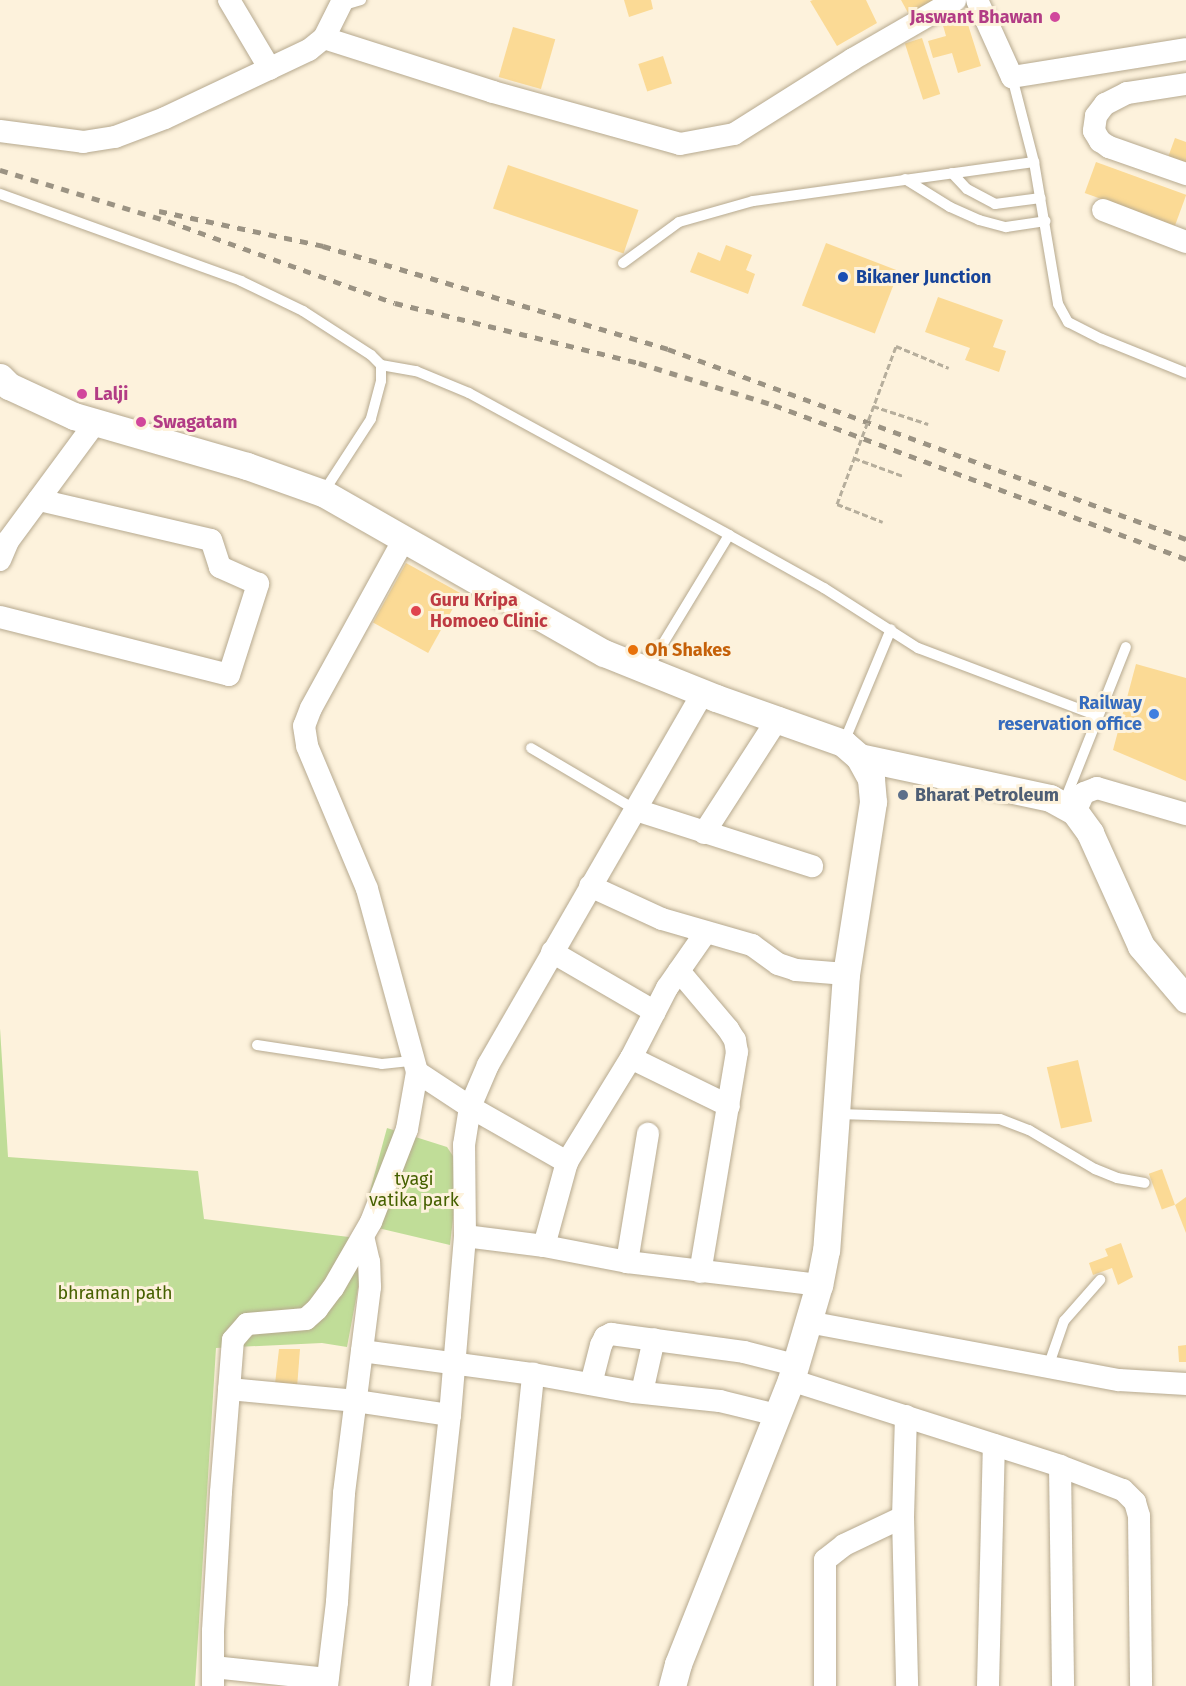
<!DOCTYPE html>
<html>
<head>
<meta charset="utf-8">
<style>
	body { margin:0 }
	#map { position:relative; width:1186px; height:1686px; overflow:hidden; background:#fdf2dc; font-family:"Fira Sans",sans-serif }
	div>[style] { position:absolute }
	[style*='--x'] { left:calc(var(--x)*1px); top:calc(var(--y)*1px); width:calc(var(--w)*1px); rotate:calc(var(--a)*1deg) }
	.green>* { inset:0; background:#c0dd98 }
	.building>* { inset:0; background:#fbda95; transform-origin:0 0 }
	.path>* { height:3px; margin-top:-1.5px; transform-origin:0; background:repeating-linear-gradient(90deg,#b6ae9c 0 6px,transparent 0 9px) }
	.roads { filter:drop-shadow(0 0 2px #b6a98f) drop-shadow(0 0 2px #b6a98f) }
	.service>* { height:10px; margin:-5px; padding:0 5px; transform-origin:5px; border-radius:5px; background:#fff }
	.minor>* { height:22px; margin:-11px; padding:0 11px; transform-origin:11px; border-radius:11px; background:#fff }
	.tertiary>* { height:27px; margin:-13.5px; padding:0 13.5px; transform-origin:13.5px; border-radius:13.5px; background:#fff }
	.rail>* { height:4.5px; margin-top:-2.25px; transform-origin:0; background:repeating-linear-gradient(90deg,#9b9383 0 8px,transparent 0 16px) }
	.path-bridge>* { height:3px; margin-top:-1.5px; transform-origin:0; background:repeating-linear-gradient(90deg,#b6ae9c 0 6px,transparent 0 9px) }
	.dots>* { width:16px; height:16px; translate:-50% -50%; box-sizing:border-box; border:3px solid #fdf2dc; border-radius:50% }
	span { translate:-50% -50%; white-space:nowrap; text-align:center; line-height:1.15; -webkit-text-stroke:6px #fdf2dc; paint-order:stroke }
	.hotel-label { font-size:18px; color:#b23c85; font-weight:700 }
	.right { translate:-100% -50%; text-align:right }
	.left { translate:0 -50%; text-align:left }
	.transit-label { font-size:18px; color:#164399; font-weight:700 }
	.health-label { font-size:18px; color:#be3a42; font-weight:700 }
	.food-label { font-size:18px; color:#c56008; font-weight:700 }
	.shop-label { font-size:18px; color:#366cbe; font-weight:700 }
	.service-label { font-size:18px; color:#4e5e75; font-weight:700 }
	.park-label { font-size:18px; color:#466100 }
</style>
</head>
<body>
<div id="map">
	<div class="green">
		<div style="clip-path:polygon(0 1028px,8px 1157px,198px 1171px,204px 1219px,365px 1239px,365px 1251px,347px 1347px,322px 1343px,216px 1348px,195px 1686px,0 1686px)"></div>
		<div style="clip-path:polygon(387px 1128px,447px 1147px,459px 1165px,450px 1245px,361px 1224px)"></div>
	</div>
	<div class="building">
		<div style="clip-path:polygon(624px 0,651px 0,653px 9px,629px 17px)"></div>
		<div style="clip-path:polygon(813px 0,866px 0,877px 23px,837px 46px,810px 1px)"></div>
		<div style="clip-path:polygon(901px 0,947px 0,912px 20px)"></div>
		<div style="clip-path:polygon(965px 15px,981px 66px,958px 73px,952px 53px,933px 58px,928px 41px,946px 36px,942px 22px)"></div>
		<div style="left:513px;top:27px;width:44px;height:52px;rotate:16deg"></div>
		<div style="left:922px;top:38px;width:59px;height:18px;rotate:72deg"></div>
		<div style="left:663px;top:56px;width:29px;height:26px;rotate:72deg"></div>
		<div style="clip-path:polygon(1175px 138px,1186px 142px,1186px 167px,1167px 160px)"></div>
		<div style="left:1096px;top:162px;width:96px;height:33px;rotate:20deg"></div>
		<div style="left:508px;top:165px;width:138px;height:46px;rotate:19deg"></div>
		<div style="left:826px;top:243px;width:78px;height:67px;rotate:21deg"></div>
		<div style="clip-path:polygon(726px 245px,752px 255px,746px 270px,755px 274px,748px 294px,690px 272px,698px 252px,720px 261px)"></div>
		<div style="clip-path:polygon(938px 297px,1003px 320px,993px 347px,1006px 351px,999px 372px,965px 360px,970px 348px,925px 332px)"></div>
		<div style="left:406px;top:563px;width:63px;height:68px;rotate:29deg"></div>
		<div style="clip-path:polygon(1136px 664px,1186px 678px,1186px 781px,1113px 750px)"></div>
		<div style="left:1078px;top:1060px;width:63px;height:32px;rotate:77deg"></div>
		<div style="left:1162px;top:1169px;width:38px;height:14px;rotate:70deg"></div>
		<div style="clip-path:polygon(1186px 1197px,1186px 1233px,1175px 1205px)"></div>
		<div style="clip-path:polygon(1121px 1243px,1133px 1277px,1118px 1285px,1112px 1268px,1093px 1275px,1089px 1263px,1108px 1256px,1105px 1249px)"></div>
		<div style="clip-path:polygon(1186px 1345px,1186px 1362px,1179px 1362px,1178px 1346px)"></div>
		<div style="clip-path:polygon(279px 1349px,300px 1349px,297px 1388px,275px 1384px)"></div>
	</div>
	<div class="path">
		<div style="--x:896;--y:346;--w:57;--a:22.5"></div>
		<div style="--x:873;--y:406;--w:58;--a:18.1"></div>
		<div style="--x:854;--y:458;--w:52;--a:20.2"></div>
		<div style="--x:837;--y:504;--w:49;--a:21.4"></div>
	</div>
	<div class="roads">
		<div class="service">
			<div style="--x:341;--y:6;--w:21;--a:-17"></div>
			<div style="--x:1012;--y:77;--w:88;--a:75.5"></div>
			<div style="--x:1034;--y:162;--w:144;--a:80.4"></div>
			<div style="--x:1058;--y:304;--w:21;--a:61"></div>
			<div style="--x:1068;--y:322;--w:38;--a:27"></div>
			<div style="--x:1102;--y:339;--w:91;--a:22"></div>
			<div style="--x:952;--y:173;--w:22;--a:47"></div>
			<div style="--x:967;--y:189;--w:32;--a:28"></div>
			<div style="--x:995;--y:204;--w:46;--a:-7.4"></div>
			<div style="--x:905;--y:179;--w:53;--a:31.9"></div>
			<div style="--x:950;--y:207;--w:32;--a:24"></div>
			<div style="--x:979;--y:220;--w:28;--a:15"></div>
			<div style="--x:1006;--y:227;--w:40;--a:-8.5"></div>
			<div style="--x:0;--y:194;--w:256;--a:19.8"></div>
			<div style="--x:241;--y:281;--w:69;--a:25.8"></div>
			<div style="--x:303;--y:311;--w:81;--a:32.9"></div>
			<div style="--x:371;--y:355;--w:14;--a:45"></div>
			<div style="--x:381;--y:365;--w:16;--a:90"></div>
			<div style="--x:381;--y:381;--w:39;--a:105"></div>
			<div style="--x:371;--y:419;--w:88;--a:123"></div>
			<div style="--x:623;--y:263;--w:69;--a:-36.2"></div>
			<div style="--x:679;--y:222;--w:77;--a:-15.8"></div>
			<div style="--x:753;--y:201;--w:284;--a:-7.9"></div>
			<div style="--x:381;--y:365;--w:36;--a:10"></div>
			<div style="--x:416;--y:371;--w:57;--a:22.5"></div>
			<div style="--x:469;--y:393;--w:296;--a:28.6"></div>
			<div style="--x:729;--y:535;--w:158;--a:121.3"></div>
			<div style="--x:729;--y:535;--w:109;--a:29.2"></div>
			<div style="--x:824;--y:588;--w:112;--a:32.6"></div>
			<div style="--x:918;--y:648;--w:192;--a:20.7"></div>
			<div style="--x:844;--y:742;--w:122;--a:-67.4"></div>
			<div style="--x:531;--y:748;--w:122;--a:30.6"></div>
			<div style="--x:1063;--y:805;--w:170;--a:-68.3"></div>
			<div style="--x:257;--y:1045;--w:126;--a:8.6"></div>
			<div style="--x:382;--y:1064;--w:30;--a:-6"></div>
			<div style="--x:838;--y:1114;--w:162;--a:1.8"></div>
			<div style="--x:1000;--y:1119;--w:31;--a:21"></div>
			<div style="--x:1029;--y:1130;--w:77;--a:30.6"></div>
			<div style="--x:1095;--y:1169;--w:24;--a:22"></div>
			<div style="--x:1117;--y:1178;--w:28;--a:10"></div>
			<div style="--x:1048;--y:1367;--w:49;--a:-70.8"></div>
			<div style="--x:1064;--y:1321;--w:55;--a:-48.7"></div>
		</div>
		<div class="minor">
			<div style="--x:229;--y:0;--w:80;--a:59.3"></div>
			<div style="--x:977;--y:0;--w:85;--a:65.6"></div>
			<div style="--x:1012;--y:77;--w:176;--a:-9.1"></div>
			<div style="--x:324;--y:38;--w:177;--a:17.7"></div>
			<div style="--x:493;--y:92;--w:194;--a:15.5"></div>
			<div style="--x:680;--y:144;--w:55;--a:-10.5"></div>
			<div style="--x:734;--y:134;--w:141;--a:-32.2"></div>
			<div style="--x:853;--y:59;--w:118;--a:-30"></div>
			<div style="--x:1186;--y:84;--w:60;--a:171.3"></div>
			<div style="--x:1127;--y:93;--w:25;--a:153"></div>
			<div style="--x:1105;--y:104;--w:15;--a:127"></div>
			<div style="--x:1096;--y:116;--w:15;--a:98"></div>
			<div style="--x:1094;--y:131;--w:12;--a:59"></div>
			<div style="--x:1100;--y:141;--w:11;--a:34"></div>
			<div style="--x:1109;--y:147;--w:82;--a:19.3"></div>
			<div style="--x:0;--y:131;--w:84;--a:7.5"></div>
			<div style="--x:83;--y:142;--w:32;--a:-9"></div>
			<div style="--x:115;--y:137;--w:53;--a:-20.8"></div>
			<div style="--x:165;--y:118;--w:159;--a:-25.3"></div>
			<div style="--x:309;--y:50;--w:19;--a:-39"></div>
			<div style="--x:324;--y:38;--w:42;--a:-63.4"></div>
			<div style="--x:1103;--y:210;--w:89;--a:21.1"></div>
			<div style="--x:404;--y:539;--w:193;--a:118.8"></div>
			<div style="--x:311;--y:708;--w:19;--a:111"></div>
			<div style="--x:304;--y:726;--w:20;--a:81"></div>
			<div style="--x:307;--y:746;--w:155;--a:67.2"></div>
			<div style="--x:367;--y:889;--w:190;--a:74.7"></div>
			<div style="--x:417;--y:1072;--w:64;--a:33.4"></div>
			<div style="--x:470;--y:1107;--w:112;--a:29.6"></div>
			<div style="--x:0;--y:560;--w:21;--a:-67"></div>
			<div style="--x:8;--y:541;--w:147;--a:-53.6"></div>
			<div style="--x:0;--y:617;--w:236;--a:14.2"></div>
			<div style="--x:229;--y:675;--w:96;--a:-72.3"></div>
			<div style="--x:258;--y:584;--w:42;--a:-155.9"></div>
			<div style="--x:220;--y:567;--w:28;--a:-108"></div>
			<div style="--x:211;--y:540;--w:177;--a:-166.9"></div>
			<div style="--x:636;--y:810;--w:185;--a:17.7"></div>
			<div style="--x:1075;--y:812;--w:21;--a:-65"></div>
			<div style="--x:1084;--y:793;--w:14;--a:-21"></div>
			<div style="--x:1097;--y:788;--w:93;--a:16.3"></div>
			<div style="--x:704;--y:833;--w:137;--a:-57.2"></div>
			<div style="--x:590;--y:886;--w:79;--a:24.6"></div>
			<div style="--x:662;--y:919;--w:94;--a:16.1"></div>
			<div style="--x:752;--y:945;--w:32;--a:36"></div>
			<div style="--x:778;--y:964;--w:19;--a:18"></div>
			<div style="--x:796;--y:970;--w:50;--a:4.6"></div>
			<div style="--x:552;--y:952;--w:119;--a:30.2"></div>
			<div style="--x:679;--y:971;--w:76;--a:49.8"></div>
			<div style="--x:728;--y:1029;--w:13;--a:58"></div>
			<div style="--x:735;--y:1040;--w:12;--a:81"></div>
			<div style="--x:737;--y:1052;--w:223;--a:99.5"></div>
			<div style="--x:631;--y:1058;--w:79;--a:-62.8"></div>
			<div style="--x:667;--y:988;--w:68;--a:-55.1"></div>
			<div style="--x:465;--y:1236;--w:91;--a:-90.6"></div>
			<div style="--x:464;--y:1145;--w:38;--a:-81"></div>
			<div style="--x:470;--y:1107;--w:46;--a:-66.8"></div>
			<div style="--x:488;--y:1065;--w:430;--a:-60"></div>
			<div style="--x:544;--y:1246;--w:87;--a:-74.7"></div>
			<div style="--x:567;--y:1162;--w:122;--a:-58.4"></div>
			<div style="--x:631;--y:1058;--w:109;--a:26.1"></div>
			<div style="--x:627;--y:1262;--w:130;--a:-80.7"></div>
			<div style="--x:808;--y:1322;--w:316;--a:10.6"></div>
			<div style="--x:1119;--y:1380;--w:67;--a:3.4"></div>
			<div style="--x:362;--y:1351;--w:173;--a:7.7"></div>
			<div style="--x:533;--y:1374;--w:103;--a:10.1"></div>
			<div style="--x:634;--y:1392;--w:86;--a:6"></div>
			<div style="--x:720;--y:1401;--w:59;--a:13.8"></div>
			<div style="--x:791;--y:1380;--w:282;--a:17.7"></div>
			<div style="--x:1060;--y:1466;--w:67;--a:20.9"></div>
			<div style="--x:1123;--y:1490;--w:17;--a:45"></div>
			<div style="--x:1135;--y:1502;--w:15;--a:74"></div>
			<div style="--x:1139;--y:1516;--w:170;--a:89.3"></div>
			<div style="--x:591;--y:1384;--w:40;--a:-75.6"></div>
			<div style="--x:601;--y:1345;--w:9;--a:-63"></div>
			<div style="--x:605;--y:1337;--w:7;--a:-27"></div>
			<div style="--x:611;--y:1334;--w:134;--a:7.7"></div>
			<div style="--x:744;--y:1352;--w:53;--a:14.3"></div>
			<div style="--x:229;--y:1389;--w:128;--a:5.4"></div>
			<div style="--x:356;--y:1401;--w:95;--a:8.5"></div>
			<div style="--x:642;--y:1392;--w:54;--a:-77.2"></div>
			<div style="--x:906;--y:1416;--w:101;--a:91.7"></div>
			<div style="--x:903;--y:1517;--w:169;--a:88.6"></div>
			<div style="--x:1060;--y:1466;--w:220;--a:89.2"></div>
			<div style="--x:213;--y:1667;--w:115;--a:6"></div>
			<div style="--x:213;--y:1686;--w:55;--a:-90"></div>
			<div style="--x:213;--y:1631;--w:139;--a:-86.7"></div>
			<div style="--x:221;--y:1492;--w:152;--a:-85.5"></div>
			<div style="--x:233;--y:1340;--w:21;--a:-49"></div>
			<div style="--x:247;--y:1324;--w:59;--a:-4.8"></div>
			<div style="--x:306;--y:1319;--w:15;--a:-42"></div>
			<div style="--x:317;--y:1309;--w:26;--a:-53"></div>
			<div style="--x:333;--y:1288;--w:76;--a:-60.1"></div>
			<div style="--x:371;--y:1222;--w:100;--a:-68.8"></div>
			<div style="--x:407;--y:1129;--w:58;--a:-80"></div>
			<div style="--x:327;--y:1686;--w:85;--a:-83.2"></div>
			<div style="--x:337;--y:1602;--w:109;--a:-86.3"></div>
			<div style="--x:344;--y:1493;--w:208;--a:-82.8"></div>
			<div style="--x:370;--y:1287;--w:25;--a:-92"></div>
			<div style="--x:369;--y:1262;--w:26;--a:-103"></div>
			<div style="--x:420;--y:1686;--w:273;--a:-83.7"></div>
			<div style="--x:450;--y:1415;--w:180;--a:-85.2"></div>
			<div style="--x:465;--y:1236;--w:80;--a:7.2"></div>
			<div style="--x:544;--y:1246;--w:85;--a:10.9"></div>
			<div style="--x:627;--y:1262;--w:193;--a:6.8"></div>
			<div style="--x:501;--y:1686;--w:314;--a:-84.1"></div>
			<div style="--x:825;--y:1686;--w:126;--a:-90"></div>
			<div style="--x:825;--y:1560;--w:24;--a:-38"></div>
			<div style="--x:844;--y:1545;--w:65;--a:-25.4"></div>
			<div style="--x:988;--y:1686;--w:241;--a:-88.6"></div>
		</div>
		<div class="tertiary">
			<div style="--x:0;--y:377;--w:13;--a:45"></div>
			<div style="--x:9;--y:386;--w:72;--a:24.8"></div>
			<div style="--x:74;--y:416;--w:180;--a:16.1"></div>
			<div style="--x:247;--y:466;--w:81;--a:19.6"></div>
			<div style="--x:323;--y:493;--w:323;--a:29.7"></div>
			<div style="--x:604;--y:653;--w:121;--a:21.9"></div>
			<div style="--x:716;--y:698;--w:135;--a:19.5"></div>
			<div style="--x:843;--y:743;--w:21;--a:41"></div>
			<div style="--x:859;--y:757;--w:25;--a:61"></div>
			<div style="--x:871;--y:779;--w:23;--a:85"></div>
			<div style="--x:873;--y:802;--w:174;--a:98.9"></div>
			<div style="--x:846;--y:974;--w:277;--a:94.1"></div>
			<div style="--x:826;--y:1250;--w:36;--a:101"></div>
			<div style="--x:819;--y:1285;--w:99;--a:106.4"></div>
			<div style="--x:791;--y:1380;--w:306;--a:111.7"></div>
			<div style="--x:678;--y:1664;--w:23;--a:105"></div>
			<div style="--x:859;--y:757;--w:195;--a:12.1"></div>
			<div style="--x:1050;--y:798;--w:29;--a:29"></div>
			<div style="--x:1075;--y:812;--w:26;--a:54"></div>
			<div style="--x:1090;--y:833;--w:124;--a:65.7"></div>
			<div style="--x:1141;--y:946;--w:70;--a:49.7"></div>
		</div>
	</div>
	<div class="rail">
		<div style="--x:0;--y:170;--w:176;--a:16.9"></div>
		<div style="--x:168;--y:221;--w:241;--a:19.9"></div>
		<div style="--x:395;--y:303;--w:251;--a:13.8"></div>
		<div style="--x:639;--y:363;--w:141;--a:17.3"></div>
		<div style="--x:774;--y:405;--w:440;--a:20.5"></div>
		<div style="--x:159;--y:211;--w:168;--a:12"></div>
		<div style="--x:323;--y:246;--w:360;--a:16.6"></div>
		<div style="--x:668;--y:349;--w:552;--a:20.14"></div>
	</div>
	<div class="path-bridge">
		<div style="--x:837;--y:504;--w:169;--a:-69.5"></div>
	</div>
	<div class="dots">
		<div style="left:1055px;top:17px;background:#d1479c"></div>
		<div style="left:843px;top:277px;background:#1a4fb4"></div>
		<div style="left:82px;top:394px;background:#d1479c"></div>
		<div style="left:141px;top:422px;background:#d1479c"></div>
		<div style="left:416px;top:611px;background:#e0444e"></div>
		<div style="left:633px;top:650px;background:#e8710a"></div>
		<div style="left:1154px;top:714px;background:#3f7fe0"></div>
		<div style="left:903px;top:795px;background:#5c6f8a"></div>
	</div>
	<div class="hotel-label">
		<span class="right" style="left:1043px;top:17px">Jaswant Bhawan</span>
		<span class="left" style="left:94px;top:394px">Lalji</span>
		<span class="left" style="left:153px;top:422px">Swagatam</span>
	</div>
	<div class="transit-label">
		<span class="left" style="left:856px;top:277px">Bikaner Junction</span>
	</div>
	<div class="health-label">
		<span class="left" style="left:430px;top:611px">Guru Kripa<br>Homoeo Clinic</span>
	</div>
	<div class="food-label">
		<span class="left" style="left:645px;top:650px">Oh Shakes</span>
	</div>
	<div class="shop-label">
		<span class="right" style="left:1142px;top:714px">Railway<br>reservation office</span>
	</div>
	<div class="service-label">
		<span class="left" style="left:915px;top:795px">Bharat Petroleum</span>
	</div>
	<div class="park-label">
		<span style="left:414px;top:1190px">tyagi<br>vatika park</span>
		<span style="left:115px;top:1293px">bhraman path</span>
	</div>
</div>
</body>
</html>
